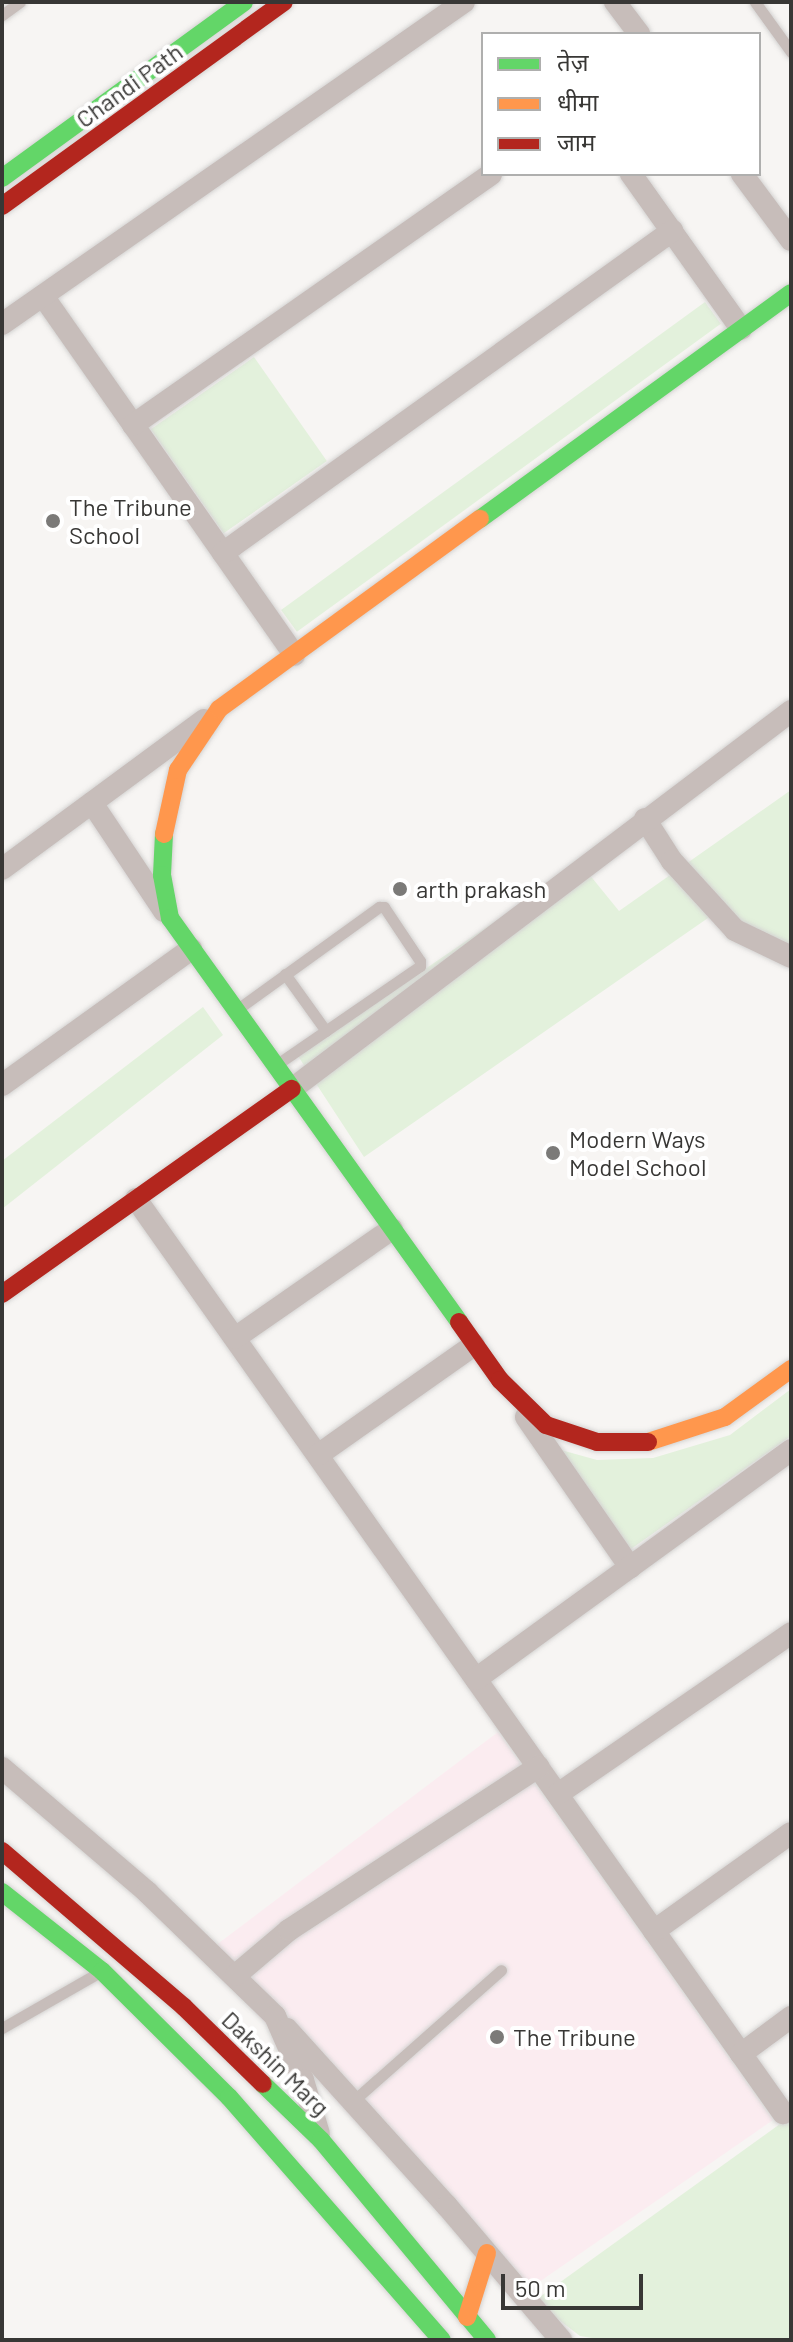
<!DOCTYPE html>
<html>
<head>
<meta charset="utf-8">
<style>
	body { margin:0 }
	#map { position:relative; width:793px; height:2342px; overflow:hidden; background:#f7f5f3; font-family:Barlow,"Noto Sans Devanagari",sans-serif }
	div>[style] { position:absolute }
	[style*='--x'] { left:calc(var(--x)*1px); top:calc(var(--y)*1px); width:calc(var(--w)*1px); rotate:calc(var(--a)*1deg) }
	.commercial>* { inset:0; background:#fbecf0 }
	.green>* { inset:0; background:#e3f1dc; transform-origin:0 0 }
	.roads { filter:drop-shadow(0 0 2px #d4d3d2) drop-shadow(0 0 2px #d4d3d2) }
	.lane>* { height:11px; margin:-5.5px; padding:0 5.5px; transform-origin:5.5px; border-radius:5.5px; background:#c7bdba }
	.street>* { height:22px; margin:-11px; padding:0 11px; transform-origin:11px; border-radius:11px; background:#c7bdba }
	.fast>* { height:18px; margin:-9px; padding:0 9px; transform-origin:9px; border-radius:9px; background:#63d668 }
	.slow>* { height:18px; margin:-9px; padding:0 9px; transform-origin:9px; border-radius:9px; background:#ff974d }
	.jam>* { height:18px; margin:-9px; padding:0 9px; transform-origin:9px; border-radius:9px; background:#b3261e }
	.dots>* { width:22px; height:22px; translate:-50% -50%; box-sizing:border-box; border:4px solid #fff; border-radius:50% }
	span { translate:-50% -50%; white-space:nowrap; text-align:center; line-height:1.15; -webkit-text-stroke:8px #fff; paint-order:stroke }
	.street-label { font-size:24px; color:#383735 }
	.poi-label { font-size:24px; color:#383735 }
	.left { translate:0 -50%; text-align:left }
	.frame { position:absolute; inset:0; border:4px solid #383735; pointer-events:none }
	.legend { position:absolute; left:481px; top:32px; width:280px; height:144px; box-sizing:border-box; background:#fff; border:2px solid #afafae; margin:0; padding:10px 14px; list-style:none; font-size:24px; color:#383735 }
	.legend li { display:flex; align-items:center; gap:16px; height:40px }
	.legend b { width:40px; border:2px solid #afafae }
	.scale { position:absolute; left:501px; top:2274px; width:142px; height:36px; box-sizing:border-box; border:4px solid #383735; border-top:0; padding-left:10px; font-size:24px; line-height:28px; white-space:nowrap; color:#383735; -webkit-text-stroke:6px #fff; paint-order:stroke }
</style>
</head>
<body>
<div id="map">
	<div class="commercial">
		<div style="clip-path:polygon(498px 1732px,773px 2120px,516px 2298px,203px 1955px)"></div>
	</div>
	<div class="green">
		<div style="left:705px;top:302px;width:27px;height:524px;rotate:54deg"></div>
		<div style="left:254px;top:357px;width:127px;height:126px;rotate:55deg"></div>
		<div style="clip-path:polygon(791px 790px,791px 957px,708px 918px,364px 1157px,298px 1056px,580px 863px,619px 911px)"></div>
		<div style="clip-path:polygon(203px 1007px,223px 1035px,2px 1209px,2px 1161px)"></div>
		<div style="clip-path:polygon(791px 1389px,791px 1436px,631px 1549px,561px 1450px,597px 1460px,653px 1458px,730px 1435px)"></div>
		<div style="clip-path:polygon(791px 2116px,791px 2340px,604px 2340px,580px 2336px,534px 2301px)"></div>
	</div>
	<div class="roads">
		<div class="lane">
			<div style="--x:755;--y:2;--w:62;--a:54.2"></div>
			<div style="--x:2;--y:15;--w:22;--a:-36"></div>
			<div style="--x:285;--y:974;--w:70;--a:54.3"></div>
			<div style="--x:239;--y:1008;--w:173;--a:-35.8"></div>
			<div style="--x:379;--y:907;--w:5;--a:0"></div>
			<div style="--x:384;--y:907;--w:65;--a:56.3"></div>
			<div style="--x:420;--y:961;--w:5;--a:90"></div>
			<div style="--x:420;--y:966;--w:175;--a:145.5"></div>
			<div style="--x:2;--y:2028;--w:111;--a:-29.8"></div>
			<div style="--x:352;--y:2102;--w:199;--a:-41.5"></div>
		</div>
		<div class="street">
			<div style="--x:615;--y:2;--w:40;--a:53"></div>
			<div style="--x:631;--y:174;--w:190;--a:54.6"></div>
			<div style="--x:742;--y:174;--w:82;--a:53.4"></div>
			<div style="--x:43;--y:296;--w:438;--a:55"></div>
			<div style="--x:2;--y:324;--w:563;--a:-34.88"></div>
			<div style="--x:133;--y:425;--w:437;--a:-35"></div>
			<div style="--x:223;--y:553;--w:553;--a:-35.65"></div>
			<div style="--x:92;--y:803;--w:130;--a:56.3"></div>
			<div style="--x:645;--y:819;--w:50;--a:57.3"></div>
			<div style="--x:672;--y:861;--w:93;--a:47.6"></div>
			<div style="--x:735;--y:930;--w:62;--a:25.7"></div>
			<div style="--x:2;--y:869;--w:251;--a:-36.4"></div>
			<div style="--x:2;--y:1085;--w:233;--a:-35.7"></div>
			<div style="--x:292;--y:1089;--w:626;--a:-37.14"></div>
			<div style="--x:136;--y:1199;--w:1120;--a:54.71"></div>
			<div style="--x:235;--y:1338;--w:191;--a:-34.8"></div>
			<div style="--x:526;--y:1417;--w:183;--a:55.3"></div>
			<div style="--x:318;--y:1455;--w:191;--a:-35.2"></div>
			<div style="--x:476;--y:1679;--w:389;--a:-36"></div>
			<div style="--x:2;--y:1768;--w:191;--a:40.5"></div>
			<div style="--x:147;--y:1892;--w:178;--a:44.1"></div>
			<div style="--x:275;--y:2016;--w:70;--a:66.4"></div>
			<div style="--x:303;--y:2080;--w:56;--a:73.5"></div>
			<div style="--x:558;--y:1794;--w:283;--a:-34.6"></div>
			<div style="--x:654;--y:1931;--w:168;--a:-35.6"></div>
			<div style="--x:236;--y:1975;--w:70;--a:-40.3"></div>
			<div style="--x:289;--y:1930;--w:298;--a:-33.2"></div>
			<div style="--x:287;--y:2029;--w:239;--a:47.9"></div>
			<div style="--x:447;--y:2206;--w:176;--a:49.6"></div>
			<div style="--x:741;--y:2054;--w:62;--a:-36.5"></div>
		</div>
		<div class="fast">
			<div style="--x:2;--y:178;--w:299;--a:-36"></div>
			<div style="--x:480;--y:519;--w:384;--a:-36"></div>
			<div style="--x:164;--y:834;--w:41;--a:92.8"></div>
			<div style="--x:162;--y:875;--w:44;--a:79.5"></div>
			<div style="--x:170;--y:918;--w:497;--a:54.4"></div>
			<div style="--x:2;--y:1892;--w:127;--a:38.3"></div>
			<div style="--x:102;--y:1971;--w:179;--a:44.8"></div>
			<div style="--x:229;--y:2097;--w:323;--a:48.8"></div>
			<div style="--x:263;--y:2084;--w:81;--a:44"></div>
			<div style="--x:321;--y:2140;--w:260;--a:50.3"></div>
		</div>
		<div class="slow">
			<div style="--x:164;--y:834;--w:66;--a:-77.7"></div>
			<div style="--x:178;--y:770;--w:73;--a:-56.1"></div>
			<div style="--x:219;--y:709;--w:323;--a:-36.1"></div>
			<div style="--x:648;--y:1442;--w:81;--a:-18"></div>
			<div style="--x:725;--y:1417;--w:82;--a:-36"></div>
			<div style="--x:467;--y:2317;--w:67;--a:-72.6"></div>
		</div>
		<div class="jam">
			<div style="--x:2;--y:206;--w:348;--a:-35.9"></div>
			<div style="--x:2;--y:1294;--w:355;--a:-35.3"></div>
			<div style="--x:459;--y:1322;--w:71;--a:54.7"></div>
			<div style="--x:500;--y:1380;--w:64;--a:44.4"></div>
			<div style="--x:546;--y:1425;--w:54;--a:18.4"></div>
			<div style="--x:597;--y:1442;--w:51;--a:0"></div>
			<div style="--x:2;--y:1851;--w:240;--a:40.6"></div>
			<div style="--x:184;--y:2007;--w:110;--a:44.3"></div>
		</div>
	</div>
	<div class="dots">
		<div style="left:53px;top:521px;background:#7b7a78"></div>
		<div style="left:400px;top:889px;background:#7b7a78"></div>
		<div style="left:553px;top:1153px;background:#7b7a78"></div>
		<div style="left:497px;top:2037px;background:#7b7a78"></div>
	</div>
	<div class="street-label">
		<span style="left:129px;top:85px;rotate:-36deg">Chandi Path</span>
		<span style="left:276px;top:2063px;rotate:44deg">Dakshin Marg</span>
	</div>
	<div class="poi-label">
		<span class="left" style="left:69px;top:521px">The Tribune<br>School</span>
		<span class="left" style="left:416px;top:889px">arth prakash</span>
		<span class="left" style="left:569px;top:1153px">Modern Ways<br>Model School</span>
		<span class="left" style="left:513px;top:2037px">The Tribune</span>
	</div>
	<div class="frame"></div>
	<ul class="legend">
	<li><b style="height:10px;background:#63d668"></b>तेज़</li>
	<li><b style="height:10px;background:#ff974d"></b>धीमा</li>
	<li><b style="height:10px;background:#b3261e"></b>जाम</li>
	</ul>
	<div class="scale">50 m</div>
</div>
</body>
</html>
